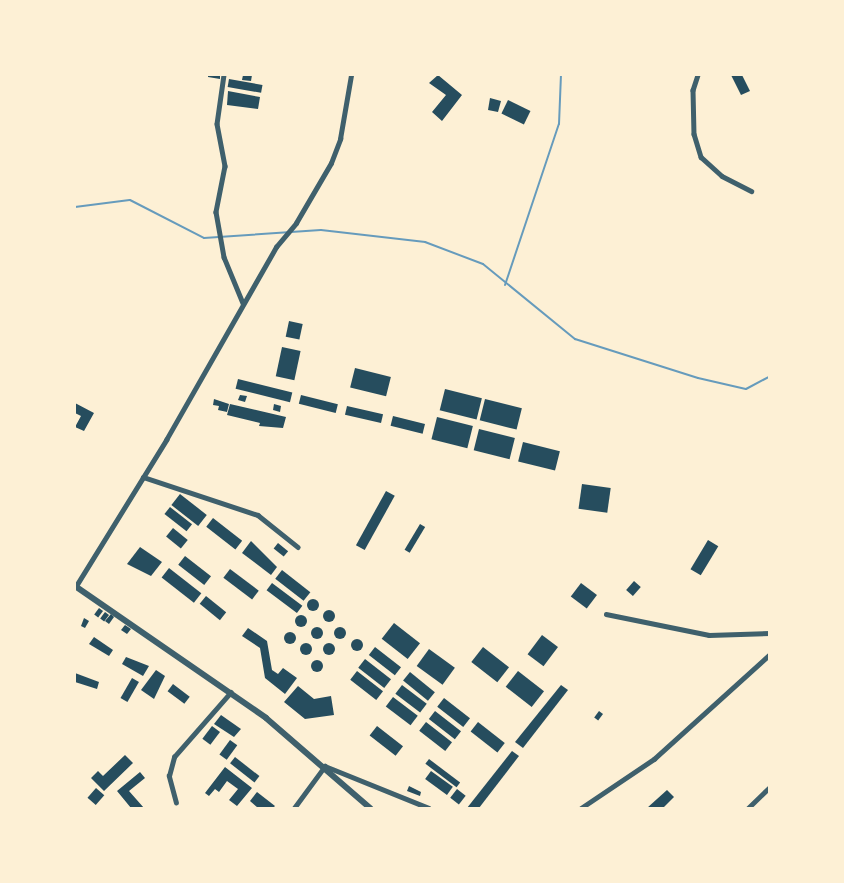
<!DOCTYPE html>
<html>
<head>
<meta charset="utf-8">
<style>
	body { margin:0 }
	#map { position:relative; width:844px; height:883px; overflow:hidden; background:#fdf0d5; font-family:"Source Sans 3",sans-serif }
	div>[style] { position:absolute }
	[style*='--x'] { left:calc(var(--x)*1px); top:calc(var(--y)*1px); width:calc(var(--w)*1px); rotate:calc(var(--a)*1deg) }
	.stream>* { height:2px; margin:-1px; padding:0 1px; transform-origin:1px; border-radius:1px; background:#669bbc }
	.building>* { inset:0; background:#264d5e; transform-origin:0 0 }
	.round { border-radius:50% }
	.minor>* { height:4.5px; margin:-2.25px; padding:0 2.25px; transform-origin:2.25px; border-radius:2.25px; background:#3f606c }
	.tertiary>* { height:6px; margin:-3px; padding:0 3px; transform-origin:3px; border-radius:3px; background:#3f606c }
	span { translate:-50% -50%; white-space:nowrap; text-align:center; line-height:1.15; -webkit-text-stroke:6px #fdf0d5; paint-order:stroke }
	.frame { position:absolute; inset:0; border:76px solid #fdf0d5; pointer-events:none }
</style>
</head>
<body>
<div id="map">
	<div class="stream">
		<div style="--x:75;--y:207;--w:55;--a:-7.3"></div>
		<div style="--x:130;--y:200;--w:83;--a:27.2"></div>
		<div style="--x:204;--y:238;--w:117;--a:-3.9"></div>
		<div style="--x:321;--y:230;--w:105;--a:6.6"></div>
		<div style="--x:425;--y:242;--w:62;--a:20.8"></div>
		<div style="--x:483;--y:264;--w:119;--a:39.2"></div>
		<div style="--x:575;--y:339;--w:129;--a:17.6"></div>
		<div style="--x:698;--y:378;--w:49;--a:12.9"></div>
		<div style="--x:746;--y:389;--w:26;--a:-28"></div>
		<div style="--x:505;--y:285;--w:170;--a:-71.5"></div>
		<div style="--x:559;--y:124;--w:49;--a:-87.7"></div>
	</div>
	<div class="building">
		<div style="clip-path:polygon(208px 75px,220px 75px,220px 79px,208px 77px)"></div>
		<div style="clip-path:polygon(243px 75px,252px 75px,251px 81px,242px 80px)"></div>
		<div style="clip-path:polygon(438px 75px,462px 95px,442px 121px,432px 112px,446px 95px,429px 83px)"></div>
		<div style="clip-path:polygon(731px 75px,742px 75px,750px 91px,741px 95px)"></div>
		<div style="left:229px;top:79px;width:34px;height:8px;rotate:10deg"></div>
		<div style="clip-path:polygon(228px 91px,260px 97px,258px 109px,227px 105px)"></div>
		<div style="clip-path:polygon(490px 98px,501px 101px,498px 112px,488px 110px)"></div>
		<div style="left:508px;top:100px;width:25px;height:15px;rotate:26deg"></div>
		<div style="left:289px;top:321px;width:14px;height:16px;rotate:12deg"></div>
		<div style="left:282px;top:347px;width:19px;height:30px;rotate:12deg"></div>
		<div style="left:355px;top:368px;width:37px;height:20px;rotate:14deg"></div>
		<div style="left:238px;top:379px;width:56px;height:10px;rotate:14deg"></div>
		<div style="left:445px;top:389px;width:38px;height:22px;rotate:14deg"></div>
		<div style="clip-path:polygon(240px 395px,247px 396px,245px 402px,238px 400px)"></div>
		<div style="left:301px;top:395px;width:38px;height:9px;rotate:14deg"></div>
		<div style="clip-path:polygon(214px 399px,229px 404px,227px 412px,218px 410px,219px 406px,213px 405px)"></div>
		<div style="left:485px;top:399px;width:38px;height:22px;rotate:14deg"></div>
		<div style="clip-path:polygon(75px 403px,94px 413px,84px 431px,75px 427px,81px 416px,75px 413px)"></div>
		<div style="clip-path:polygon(230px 404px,286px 417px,283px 428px,259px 426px,260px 423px,227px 415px)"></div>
		<div style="clip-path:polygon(274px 404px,281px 406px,280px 412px,273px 410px)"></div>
		<div style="left:347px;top:406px;width:37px;height:9px;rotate:13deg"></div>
		<div style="left:393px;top:416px;width:33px;height:10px;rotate:14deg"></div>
		<div style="left:437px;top:417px;width:37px;height:23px;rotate:14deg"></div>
		<div style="left:479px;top:429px;width:37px;height:22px;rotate:14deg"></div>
		<div style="left:523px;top:442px;width:38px;height:20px;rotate:14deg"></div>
		<div style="left:582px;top:484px;width:29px;height:25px;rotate:8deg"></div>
		<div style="left:386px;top:491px;width:10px;height:62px;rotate:29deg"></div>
		<div style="left:180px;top:494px;width:34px;height:14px;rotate:38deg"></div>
		<div style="left:170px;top:507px;width:28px;height:9px;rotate:38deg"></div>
		<div style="left:213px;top:518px;width:37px;height:11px;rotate:38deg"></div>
		<div style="left:420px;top:524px;width:6px;height:30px;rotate:31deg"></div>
		<div style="left:173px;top:528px;width:19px;height:11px;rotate:39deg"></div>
		<div style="left:708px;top:540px;width:12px;height:34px;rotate:31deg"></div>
		<div style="clip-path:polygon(251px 541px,277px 567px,271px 575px,242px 553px)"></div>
		<div style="left:278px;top:543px;width:13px;height:7px;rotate:39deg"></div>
		<div style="clip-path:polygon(140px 547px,162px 562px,151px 576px,127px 564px)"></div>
		<div style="left:185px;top:556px;width:33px;height:11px;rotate:38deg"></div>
		<div style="left:169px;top:568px;width:41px;height:12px;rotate:38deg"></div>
		<div style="left:230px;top:569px;width:36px;height:11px;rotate:37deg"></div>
		<div style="left:282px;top:570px;width:36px;height:11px;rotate:38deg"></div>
		<div style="left:634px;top:581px;width:9px;height:12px;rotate:41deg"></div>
		<div style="left:272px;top:583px;width:38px;height:9px;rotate:37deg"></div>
		<div style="left:581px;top:583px;width:20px;height:17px;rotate:37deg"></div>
		<div style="left:206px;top:596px;width:26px;height:10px;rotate:39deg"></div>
		<div class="round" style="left:307px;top:599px;width:12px;height:12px"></div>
		<div style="left:99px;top:608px;width:5px;height:8px;rotate:37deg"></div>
		<div class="round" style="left:323px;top:610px;width:12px;height:12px"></div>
		<div style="left:105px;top:612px;width:5px;height:8px;rotate:37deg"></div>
		<div style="clip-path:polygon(111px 614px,114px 617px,109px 624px,105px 621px)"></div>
		<div class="round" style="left:295px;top:615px;width:12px;height:12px"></div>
		<div style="clip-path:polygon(84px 618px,89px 621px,85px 628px,81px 626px)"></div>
		<div style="left:394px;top:623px;width:33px;height:20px;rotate:38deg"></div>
		<div style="clip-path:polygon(125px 625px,131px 629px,127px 634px,121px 630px)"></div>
		<div class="round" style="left:334px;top:627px;width:12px;height:12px"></div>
		<div class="round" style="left:311px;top:627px;width:12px;height:12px"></div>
		<div style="clip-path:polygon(248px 628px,267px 641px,272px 670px,278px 674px,283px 668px,297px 678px,285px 694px,265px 678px,260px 648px,242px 636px)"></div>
		<div class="round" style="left:284px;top:632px;width:12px;height:12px"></div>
		<div style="left:542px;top:635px;width:20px;height:24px;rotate:37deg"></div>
		<div style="clip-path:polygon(94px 637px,113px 650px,109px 656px,89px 644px)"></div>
		<div class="round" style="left:351px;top:639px;width:12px;height:12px"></div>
		<div class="round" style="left:323px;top:643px;width:12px;height:12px"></div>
		<div class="round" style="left:300px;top:643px;width:12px;height:12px"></div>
		<div style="left:375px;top:647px;width:33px;height:10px;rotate:38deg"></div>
		<div style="left:483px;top:647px;width:33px;height:19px;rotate:38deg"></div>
		<div style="left:429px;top:649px;width:32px;height:21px;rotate:36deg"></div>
		<div style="clip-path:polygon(126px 657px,149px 666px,143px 676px,122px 664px)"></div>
		<div style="left:365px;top:659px;width:33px;height:11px;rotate:38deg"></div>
		<div class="round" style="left:311px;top:660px;width:12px;height:12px"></div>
		<div style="clip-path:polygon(156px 670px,165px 676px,154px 699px,141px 690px)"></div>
		<div style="left:357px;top:671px;width:33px;height:11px;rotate:38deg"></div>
		<div style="left:518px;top:671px;width:33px;height:20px;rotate:38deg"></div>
		<div style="left:410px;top:672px;width:32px;height:11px;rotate:39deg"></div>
		<div style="clip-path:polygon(75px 673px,99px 682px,97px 689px,75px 682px)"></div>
		<div style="left:132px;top:678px;width:8px;height:23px;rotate:30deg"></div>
		<div style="left:173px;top:684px;width:21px;height:9px;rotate:37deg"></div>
		<div style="left:402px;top:685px;width:31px;height:11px;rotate:37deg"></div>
		<div style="clip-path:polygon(561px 685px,568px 690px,523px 748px,515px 742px)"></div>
		<div style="clip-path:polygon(298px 686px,314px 699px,331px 696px,334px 715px,305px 719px,284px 702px)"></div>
		<div style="left:393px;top:697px;width:31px;height:12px;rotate:37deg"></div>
		<div style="left:444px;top:698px;width:33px;height:11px;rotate:38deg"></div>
		<div style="left:435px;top:711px;width:33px;height:10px;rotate:38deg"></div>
		<div style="left:599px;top:711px;width:5px;height:8px;rotate:37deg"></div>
		<div style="clip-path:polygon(221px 715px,241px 729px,234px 737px,214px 724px)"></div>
		<div style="left:426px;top:722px;width:33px;height:11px;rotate:38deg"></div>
		<div style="left:478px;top:722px;width:34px;height:12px;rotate:38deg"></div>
		<div style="left:212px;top:726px;width:10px;height:16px;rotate:37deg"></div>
		<div style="left:377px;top:726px;width:33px;height:12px;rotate:38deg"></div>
		<div style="left:230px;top:740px;width:9px;height:18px;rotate:36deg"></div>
		<div style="clip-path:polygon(512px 751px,519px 756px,479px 808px,467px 808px)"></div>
		<div style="clip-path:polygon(125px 755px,133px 763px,104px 791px,91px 778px,98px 771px,103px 776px)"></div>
		<div style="left:235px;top:757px;width:31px;height:8px;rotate:38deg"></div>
		<div style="left:429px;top:759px;width:39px;height:6px;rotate:37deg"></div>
		<div style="clip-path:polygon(225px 767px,252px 788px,237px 806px,229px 800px,238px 789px,227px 781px,219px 792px,215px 789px,209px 796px,205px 793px)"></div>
		<div style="left:431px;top:771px;width:27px;height:10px;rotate:36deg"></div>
		<div style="clip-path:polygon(140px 772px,145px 778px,129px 791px,144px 808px,131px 808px,117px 791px)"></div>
		<div style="clip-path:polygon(409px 786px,421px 792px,420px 796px,407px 791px)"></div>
		<div style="left:96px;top:788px;width:11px;height:13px;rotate:41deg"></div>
		<div style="left:457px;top:789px;width:11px;height:11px;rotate:38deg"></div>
		<div style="clip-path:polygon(667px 790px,674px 797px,663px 808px,647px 808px)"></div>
		<div style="clip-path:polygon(257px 792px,275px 806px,273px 808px,258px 808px,250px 801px)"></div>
	</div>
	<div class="minor">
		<div style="--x:224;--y:75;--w:49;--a:98.1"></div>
		<div style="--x:217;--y:124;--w:43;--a:79.2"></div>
		<div style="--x:225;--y:166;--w:47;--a:101.1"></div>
		<div style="--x:216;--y:212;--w:46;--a:79.9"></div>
		<div style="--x:224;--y:257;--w:50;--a:67.6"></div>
		<div style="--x:698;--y:75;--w:16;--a:108"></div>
		<div style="--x:693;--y:90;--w:44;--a:88.7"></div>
		<div style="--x:694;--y:134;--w:24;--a:73"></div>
		<div style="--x:701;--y:157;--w:28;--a:42"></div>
		<div style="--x:722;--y:176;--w:33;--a:27"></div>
		<div style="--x:143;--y:477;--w:121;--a:18.3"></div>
		<div style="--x:258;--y:515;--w:51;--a:38.7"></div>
		<div style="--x:76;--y:586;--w:172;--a:-58.3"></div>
		<div style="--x:166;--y:440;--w:222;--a:-60.3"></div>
		<div style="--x:276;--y:247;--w:31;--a:-50"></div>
		<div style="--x:296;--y:223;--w:69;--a:-59.7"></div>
		<div style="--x:331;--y:163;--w:26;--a:-69"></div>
		<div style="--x:340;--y:139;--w:65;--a:-80.2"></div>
		<div style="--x:606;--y:614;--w:105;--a:11.5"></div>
		<div style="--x:709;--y:635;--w:60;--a:-1.9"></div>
		<div style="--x:176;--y:803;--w:28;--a:-105"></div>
		<div style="--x:169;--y:776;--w:20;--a:-75"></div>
		<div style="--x:174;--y:757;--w:86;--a:-48.8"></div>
		<div style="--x:294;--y:808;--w:52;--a:-53.6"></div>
		<div style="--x:325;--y:766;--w:112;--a:22"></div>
		<div style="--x:581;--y:808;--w:88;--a:-33.9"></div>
		<div style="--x:654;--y:759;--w:155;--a:-42.1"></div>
		<div style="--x:748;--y:808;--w:29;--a:-44"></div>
	</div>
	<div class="tertiary">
		<div style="--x:75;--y:586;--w:232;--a:34.6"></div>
		<div style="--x:266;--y:718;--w:138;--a:40.9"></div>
	</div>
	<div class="frame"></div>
</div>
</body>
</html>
